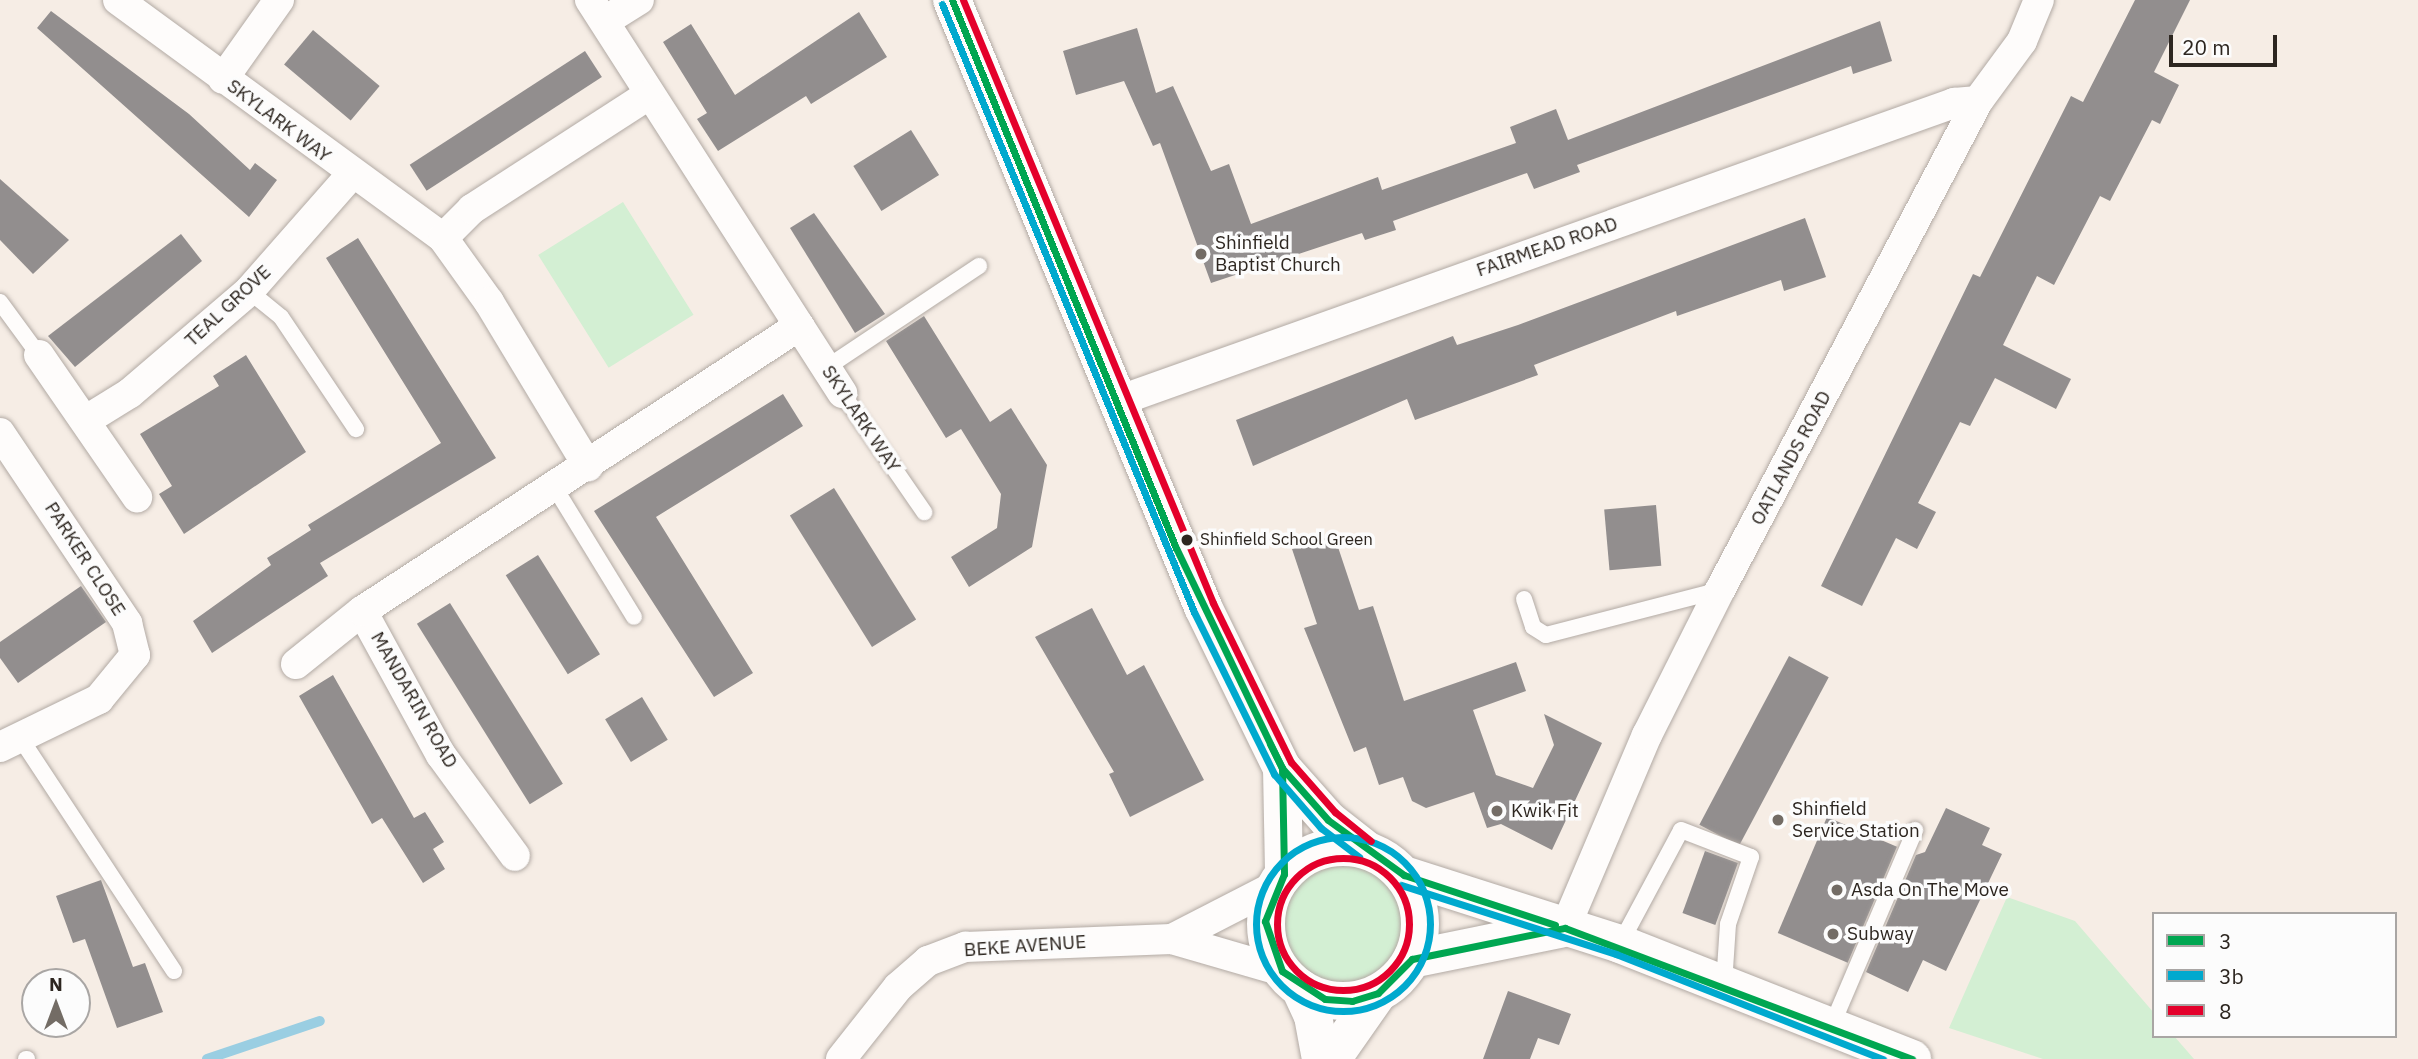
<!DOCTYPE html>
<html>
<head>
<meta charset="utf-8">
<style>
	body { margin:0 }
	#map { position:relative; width:2418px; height:1059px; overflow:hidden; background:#f6ede5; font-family:"IBM Plex Sans",sans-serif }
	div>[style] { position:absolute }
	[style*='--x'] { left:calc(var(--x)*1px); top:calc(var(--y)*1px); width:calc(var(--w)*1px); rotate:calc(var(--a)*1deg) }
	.green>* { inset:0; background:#d3efd3; transform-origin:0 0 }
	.round { border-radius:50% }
	.stream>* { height:10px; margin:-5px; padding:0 5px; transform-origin:5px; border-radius:5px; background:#9acee2 }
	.building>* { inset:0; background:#928e8e; transform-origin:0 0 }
	.roads { filter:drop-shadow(0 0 2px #b2aaa4) drop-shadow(0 0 2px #b2aaa4) }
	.lane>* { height:16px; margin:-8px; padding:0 8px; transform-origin:8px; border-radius:8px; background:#fefcfb }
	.street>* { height:30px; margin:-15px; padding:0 15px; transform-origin:15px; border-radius:15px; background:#fefcfb }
	.secondary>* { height:38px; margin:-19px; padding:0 19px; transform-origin:19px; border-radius:19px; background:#fefcfb }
	.secondary>.ring { margin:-19px; padding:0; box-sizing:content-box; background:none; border:38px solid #fefcfb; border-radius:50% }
	.bus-1>* { height:7px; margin:-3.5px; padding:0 3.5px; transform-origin:3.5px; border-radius:3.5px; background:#00a651 }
	.bus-2>* { height:7px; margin:-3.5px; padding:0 3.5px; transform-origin:3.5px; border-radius:3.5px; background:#00a9ce }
	.bus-2>.ring { margin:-3.5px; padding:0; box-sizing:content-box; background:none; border:7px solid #00a9ce; border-radius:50% }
	.bus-3>* { height:7px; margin:-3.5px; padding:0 3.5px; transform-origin:3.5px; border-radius:3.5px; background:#e4002b }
	.bus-3>.ring { margin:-3.5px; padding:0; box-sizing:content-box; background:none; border:7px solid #e4002b; border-radius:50% }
	.dots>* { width:19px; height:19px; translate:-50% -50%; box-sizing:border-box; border:4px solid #fcfcfc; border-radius:50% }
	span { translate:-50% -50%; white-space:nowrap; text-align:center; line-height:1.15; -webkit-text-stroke:7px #fcfcfc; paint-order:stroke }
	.bus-label { font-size:17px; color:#2d2620 }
	.left { translate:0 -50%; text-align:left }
	.street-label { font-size:19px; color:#2d2620 }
	.poi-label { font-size:19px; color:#2d2620 }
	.legend { position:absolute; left:2152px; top:912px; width:245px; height:126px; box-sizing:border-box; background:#fcfcfc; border:2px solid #a9a6a4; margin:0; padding:9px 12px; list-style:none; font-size:21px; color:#2d2620 }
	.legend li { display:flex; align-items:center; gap:14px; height:35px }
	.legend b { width:35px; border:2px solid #a9a6a4 }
	.north { position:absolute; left:21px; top:968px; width:70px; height:70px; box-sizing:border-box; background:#fcfcfc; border:2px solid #a9a6a4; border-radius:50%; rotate:0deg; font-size:19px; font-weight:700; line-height:28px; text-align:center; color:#2d2620 }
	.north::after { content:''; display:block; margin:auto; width:24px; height:32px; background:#736c65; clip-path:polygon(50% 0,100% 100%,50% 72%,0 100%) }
	.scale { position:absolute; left:2169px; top:35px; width:108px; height:32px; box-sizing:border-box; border:4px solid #2d2620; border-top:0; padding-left:9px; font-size:21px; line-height:24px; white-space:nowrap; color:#2d2620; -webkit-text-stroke:5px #fcfcfc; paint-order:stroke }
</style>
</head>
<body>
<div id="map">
	<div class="green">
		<div style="left:623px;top:202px;width:133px;height:100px;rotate:58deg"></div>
		<div class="round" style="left:1283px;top:865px;width:118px;height:118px"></div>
		<div style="clip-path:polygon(2007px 897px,2075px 921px,2154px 1013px,2154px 1036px,2174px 1036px,2194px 1059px,2043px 1059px,1949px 1028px)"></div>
	</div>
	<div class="stream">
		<div style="--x:207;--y:1059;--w:119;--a:-18.6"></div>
	</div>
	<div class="building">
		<div style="clip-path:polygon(2135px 0,2190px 0,2154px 72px,2179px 85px,2160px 124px,2152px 120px,2110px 201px,2100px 196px,2054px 285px,2037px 276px,2003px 345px,2071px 379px,2056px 409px,1995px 378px,1970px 426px,1960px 422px,1918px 503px,1936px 512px,1917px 549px,1896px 538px,1862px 606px,1821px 586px,1973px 274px,1980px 277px,2071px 96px,2083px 102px)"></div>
		<div style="clip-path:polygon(51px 11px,189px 114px,250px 170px,255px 163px,277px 180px,249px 217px,37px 28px)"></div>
		<div style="clip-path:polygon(859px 12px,887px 57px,811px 104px,806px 96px,718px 151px,697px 119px,707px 113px,663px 42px,691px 24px,735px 95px)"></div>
		<div style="clip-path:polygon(1880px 21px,1892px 61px,1853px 74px,1851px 66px,1577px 165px,1580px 172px,1534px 189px,1527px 173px,1393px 221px,1396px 230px,1365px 240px,1362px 233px,1211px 283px,1160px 143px,1153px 146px,1124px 81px,1076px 95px,1063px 51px,1137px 28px,1156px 93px,1173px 86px,1211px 171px,1229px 164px,1251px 224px,1378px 177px,1382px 190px,1516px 143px,1510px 127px,1556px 109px,1568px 140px)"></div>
		<div style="left:313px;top:30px;width:87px;height:45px;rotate:40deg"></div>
		<div style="left:585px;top:51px;width:31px;height:209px;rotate:57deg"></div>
		<div style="left:911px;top:130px;width:53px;height:68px;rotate:58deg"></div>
		<div style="clip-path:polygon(0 179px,69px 240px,33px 274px,0 240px)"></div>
		<div style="clip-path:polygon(814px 213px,885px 314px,855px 333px,790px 228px)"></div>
		<div style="clip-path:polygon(1805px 218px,1826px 277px,1784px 291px,1781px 280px,1677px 316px,1676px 311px,1534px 365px,1538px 375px,1415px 420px,1407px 399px,1253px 466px,1236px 420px,1453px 336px,1457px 345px,1518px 325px)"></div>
		<div style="clip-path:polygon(181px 234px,202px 261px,75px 367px,48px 336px)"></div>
		<div style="clip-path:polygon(358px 238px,496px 458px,320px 563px,328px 576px,212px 653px,193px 621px,271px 565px,267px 558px,311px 530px,308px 525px,441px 443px,326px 258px)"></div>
		<div style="clip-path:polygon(924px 316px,990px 422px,1011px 408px,1047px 465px,1032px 547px,969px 587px,951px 557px,997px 528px,1001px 494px,961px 429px,946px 438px,886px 341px)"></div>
		<div style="clip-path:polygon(246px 355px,306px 452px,184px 534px,159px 494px,172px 486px,140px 434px,219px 386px,213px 376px)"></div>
		<div style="clip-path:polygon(783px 394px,803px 426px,656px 517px,753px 673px,714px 697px,594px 511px)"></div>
		<div style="left:834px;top:488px;width:155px;height:52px;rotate:58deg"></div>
		<div style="left:1656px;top:505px;width:61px;height:52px;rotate:85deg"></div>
		<div style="clip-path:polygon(1334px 535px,1359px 610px,1373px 606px,1404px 701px,1516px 662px,1526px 691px,1473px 710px,1496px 775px,1533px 788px,1554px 745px,1544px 714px,1602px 743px,1552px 850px,1501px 824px,1487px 828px,1474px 792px,1426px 808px,1412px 801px,1403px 777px,1379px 785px,1366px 747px,1354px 752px,1304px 628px,1317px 624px,1292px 549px)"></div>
		<div style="left:538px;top:555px;width:117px;height:38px;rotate:58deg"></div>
		<div style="clip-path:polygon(81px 586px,106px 622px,18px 683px,0 658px,0 642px)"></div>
		<div style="left:450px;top:603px;width:213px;height:39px;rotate:58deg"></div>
		<div style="clip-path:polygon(1092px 608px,1127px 675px,1144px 665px,1204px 780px,1130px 817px,1109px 774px,1114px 772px,1035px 637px)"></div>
		<div style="left:1789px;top:656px;width:45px;height:191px;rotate:28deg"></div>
		<div style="clip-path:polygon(333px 675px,414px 818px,425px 812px,444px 842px,433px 849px,445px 869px,423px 883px,382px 818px,372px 824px,299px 696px)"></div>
		<div style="left:642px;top:697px;width:50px;height:43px;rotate:59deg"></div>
		<div style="clip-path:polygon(1946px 808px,1990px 828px,1982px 845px,2002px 854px,1946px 971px,1923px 960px,1908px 992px,1866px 972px,1916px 855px,1925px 852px)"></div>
		<div style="left:1827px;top:817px;width:76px;height:126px;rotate:23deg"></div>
		<div style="left:1705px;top:851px;width:35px;height:66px;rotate:20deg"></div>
		<div style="clip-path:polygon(101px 880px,133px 967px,145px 963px,163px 1012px,117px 1028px,85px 939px,73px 943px,56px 896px)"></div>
		<div style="clip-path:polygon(1508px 991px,1571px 1014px,1559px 1045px,1538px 1038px,1530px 1059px,1483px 1059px)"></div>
	</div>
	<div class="roads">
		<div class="lane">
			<div style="--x:249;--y:291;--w:41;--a:39.1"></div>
			<div style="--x:281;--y:317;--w:135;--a:56.2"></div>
			<div style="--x:0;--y:302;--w:66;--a:53.7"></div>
			<div style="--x:826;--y:368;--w:184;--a:-33.7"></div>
			<div style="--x:842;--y:393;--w:145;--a:55.4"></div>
			<div style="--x:555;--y:488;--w:151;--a:58.5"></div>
			<div style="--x:1524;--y:599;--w:29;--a:72"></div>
			<div style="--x:1533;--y:627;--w:15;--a:32"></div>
			<div style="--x:1546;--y:635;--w:180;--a:-14.5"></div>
			<div style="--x:21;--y:739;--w:278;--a:56.6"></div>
			<div style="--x:1620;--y:944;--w:129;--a:-61.8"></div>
			<div style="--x:1681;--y:830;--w:75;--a:21.1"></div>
			<div style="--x:1751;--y:857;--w:71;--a:108.9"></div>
			<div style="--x:1728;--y:924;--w:60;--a:93.8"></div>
			<div style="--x:1832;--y:1025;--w:212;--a:-66.9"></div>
			<div style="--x:26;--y:1059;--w:1;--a:0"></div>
		</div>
		<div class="street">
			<div style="--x:118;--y:0;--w:403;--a:36.2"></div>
			<div style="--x:443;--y:238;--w:79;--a:54.3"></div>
			<div style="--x:489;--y:302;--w:192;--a:58.9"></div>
			<div style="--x:590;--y:0;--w:467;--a:57.3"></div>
			<div style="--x:605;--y:21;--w:40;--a:-32"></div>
			<div style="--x:223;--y:79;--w:97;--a:-54.7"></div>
			<div style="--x:443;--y:238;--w:41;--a:-45"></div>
			<div style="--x:472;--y:209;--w:210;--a:-32.9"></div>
			<div style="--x:39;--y:355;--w:173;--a:55.4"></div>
			<div style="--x:1118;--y:401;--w:888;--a:-19.62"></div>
			<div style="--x:1954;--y:103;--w:24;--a:-5"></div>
			<div style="--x:88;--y:419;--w:49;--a:-31.8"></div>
			<div style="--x:130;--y:393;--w:157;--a:-40.6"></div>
			<div style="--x:249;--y:291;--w:154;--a:-48.7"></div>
			<div style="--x:0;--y:433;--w:229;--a:56.2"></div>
			<div style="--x:127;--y:623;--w:33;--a:76"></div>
			<div style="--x:135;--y:655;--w:57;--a:129.3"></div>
			<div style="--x:99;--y:699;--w:110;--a:154.1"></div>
			<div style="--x:362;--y:611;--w:164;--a:61.3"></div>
			<div style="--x:441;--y:755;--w:125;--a:53.8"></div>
			<div style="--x:296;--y:664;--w:85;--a:-38.8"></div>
			<div style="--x:362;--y:611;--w:522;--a:-33.11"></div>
			<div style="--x:1565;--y:928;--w:210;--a:-67"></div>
			<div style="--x:1647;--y:735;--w:162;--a:-63.3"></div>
			<div style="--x:1720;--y:590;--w:553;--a:-62.18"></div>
			<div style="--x:1978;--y:101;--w:74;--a:-53.7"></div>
			<div style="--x:2022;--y:41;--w:44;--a:-67.5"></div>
			<div style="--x:1172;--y:939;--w:116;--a:-27.2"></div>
			<div style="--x:841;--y:1059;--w:92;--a:-51.6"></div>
			<div style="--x:898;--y:987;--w:40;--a:-41"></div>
			<div style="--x:928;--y:961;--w:40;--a:-21"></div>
			<div style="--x:965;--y:947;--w:207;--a:-2.2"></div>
			<div style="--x:1172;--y:939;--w:115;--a:16.2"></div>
		</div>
		<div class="secondary">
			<div style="--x:952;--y:0;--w:657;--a:67.53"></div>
			<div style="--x:1203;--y:607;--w:179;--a:63.9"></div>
			<div style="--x:1282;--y:768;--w:69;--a:48.5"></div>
			<div style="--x:1328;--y:820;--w:47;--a:38.1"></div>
			<div style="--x:1282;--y:768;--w:106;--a:88.9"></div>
			<div class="ring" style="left:1266px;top:847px;width:116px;height:116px"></div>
			<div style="--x:1404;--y:875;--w:227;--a:17.7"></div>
			<div style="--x:1620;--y:944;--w:314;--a:21.5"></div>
			<div style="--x:1412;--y:959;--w:151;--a:-11.5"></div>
			<div style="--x:1300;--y:988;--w:31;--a:65"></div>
			<div style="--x:1313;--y:1016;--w:44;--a:79.5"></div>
			<div style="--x:1332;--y:1059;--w:80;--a:-55.1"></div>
		</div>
	</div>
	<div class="bus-1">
		<div style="--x:952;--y:0;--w:592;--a:67.77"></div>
		<div style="--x:1176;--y:548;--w:244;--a:64.3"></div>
		<div style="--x:1282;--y:768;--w:106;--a:88.9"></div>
		<div style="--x:1284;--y:874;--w:51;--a:112"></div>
		<div style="--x:1265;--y:921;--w:53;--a:71.2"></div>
		<div style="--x:1282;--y:971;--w:51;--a:33.1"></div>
		<div style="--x:1325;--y:999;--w:27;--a:4"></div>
		<div style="--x:1352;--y:1001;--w:27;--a:-17"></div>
		<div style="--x:1378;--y:993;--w:48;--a:-45"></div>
		<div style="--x:1412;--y:959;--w:156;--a:-11.5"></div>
		<div style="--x:1565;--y:928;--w:371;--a:20.7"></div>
		<div style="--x:1270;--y:744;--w:27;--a:63"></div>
		<div style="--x:1282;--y:768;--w:69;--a:48.5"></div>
		<div style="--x:1328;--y:820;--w:94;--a:35.9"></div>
		<div style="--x:1404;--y:875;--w:159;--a:18.3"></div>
	</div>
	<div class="bus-2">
		<div style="--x:942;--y:4;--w:658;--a:67.49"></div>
		<div style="--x:1194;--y:612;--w:181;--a:63.7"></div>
		<div style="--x:1274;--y:774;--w:72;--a:49"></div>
		<div style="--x:1321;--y:828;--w:48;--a:37.3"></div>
		<div class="ring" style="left:1256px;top:837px;width:167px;height:167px"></div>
		<div style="--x:1401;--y:885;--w:226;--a:17.8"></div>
		<div style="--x:1616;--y:954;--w:287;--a:21.5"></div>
	</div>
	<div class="bus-3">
		<div style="--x:963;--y:0;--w:653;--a:67.48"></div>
		<div style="--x:1213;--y:603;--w:177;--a:63.9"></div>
		<div style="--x:1291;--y:762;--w:67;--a:48.7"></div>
		<div style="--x:1335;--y:812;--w:46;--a:38.9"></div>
		<div class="ring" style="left:1277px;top:858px;width:125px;height:125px"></div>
	</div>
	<div class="dots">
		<div style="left:1201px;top:254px;background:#736c65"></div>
		<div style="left:1187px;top:540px;background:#2d2620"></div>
		<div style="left:1497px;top:811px;background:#736c65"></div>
		<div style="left:1778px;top:820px;background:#736c65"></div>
		<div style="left:1837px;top:890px;background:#736c65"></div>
		<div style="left:1833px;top:934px;background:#736c65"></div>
	</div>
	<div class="bus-label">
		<span class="left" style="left:1200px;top:540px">Shinfield School Green</span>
	</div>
	<div class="street-label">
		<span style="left:279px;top:121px;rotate:37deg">SKYLARK WAY</span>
		<span style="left:1547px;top:247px;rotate:-19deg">FAIRMEAD ROAD</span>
		<span style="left:228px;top:306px;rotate:-43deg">TEAL GROVE</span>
		<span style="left:861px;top:419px;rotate:56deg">SKYLARK WAY</span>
		<span style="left:1791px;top:458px;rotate:-62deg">OATLANDS ROAD</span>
		<span style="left:85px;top:559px;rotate:57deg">PARKER CLOSE</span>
		<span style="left:414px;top:700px;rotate:60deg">MANDARIN ROAD</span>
		<span style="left:1025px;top:946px;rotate:-4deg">BEKE AVENUE</span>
	</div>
	<div class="poi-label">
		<span class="left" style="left:1215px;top:254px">Shinfield<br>Baptist Church</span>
		<span class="left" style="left:1792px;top:820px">Shinfield<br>Service Station</span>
		<span class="left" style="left:1511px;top:811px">Kwik Fit</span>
		<span class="left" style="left:1851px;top:890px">Asda On The Move</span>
		<span class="left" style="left:1847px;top:934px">Subway</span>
	</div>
	<ul class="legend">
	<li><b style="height:9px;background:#00a651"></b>3</li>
	<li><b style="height:9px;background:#00a9ce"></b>3b</li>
	<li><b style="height:9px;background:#e4002b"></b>8</li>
	</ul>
	<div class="north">N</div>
	<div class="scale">20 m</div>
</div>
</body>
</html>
